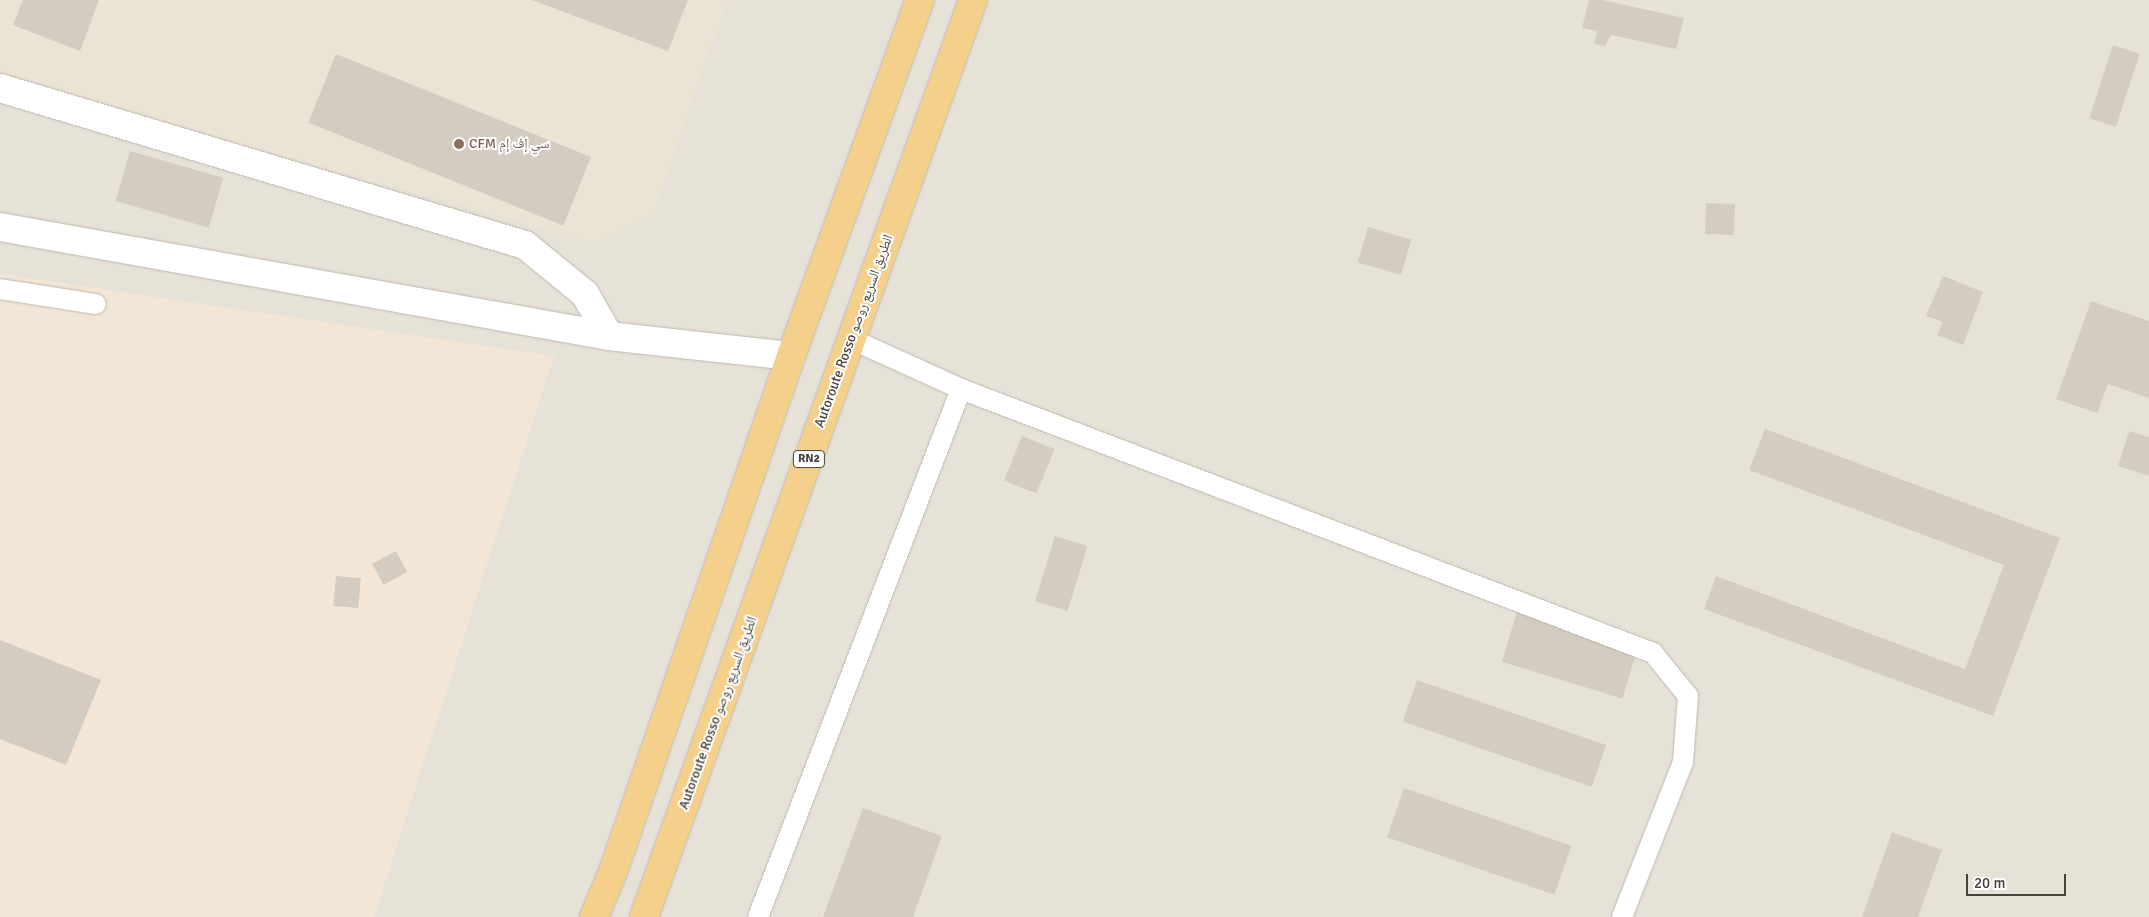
<!DOCTYPE html>
<html>
<head>
<meta charset="utf-8">
<style>
	body { margin:0 }
	#map { position:relative; width:2149px; height:917px; overflow:hidden; background:#f3f0ea; font-family:Signika,"Noto Naskh Arabic",sans-serif }
	div>[style] { position:absolute }
	[style*='--x'] { left:calc(var(--x)*1px); top:calc(var(--y)*1px); width:calc(var(--w)*1px); rotate:calc(var(--a)*1deg) }
	.residential>* { inset:0; background:#e7e2d8; transform-origin:0 0 }
	.commercial>* { inset:0; background:#f3e6d7 }
	.education>* { inset:0; background:#ebe4d5 }
	.building>* { inset:0; background:#d4ccc0; transform-origin:0 0 }
	.roads { filter:drop-shadow(0 0 1px #beb8ad) drop-shadow(0 0 1px #beb8ad) }
	.service>* { height:20px; margin:-10px; padding:0 10px; transform-origin:10px; border-radius:10px; background:#fff }
	.minor>* { height:28px; margin:-14px; padding:0 14px; transform-origin:14px; border-radius:14px; background:#fff }
	.trunk>* { height:28px; margin:-14px; padding:0 14px; transform-origin:14px; border-radius:14px; background:#f4d08b }
	.dots>* { width:14px; height:14px; translate:-50% -50%; box-sizing:border-box; border:2px solid #fff; border-radius:50% }
	span { translate:-50% -50%; white-space:nowrap; text-align:center; line-height:1.15; -webkit-text-stroke:4px #fff; paint-order:stroke }
	.shield-label span { padding:1px 4px; background:#fff; border:1px solid; border-radius:4px; -webkit-text-stroke-width:0 }
	.shield-label { font-size:12px; color:#474138; font-weight:700 }
	.education-label { font-size:14px; color:#785e54 }
	.left { translate:0 -50%; text-align:left }
	.street-label { font-size:14px; color:#474138 }
	.scale { position:absolute; left:1966px; top:874px; width:100px; height:22px; box-sizing:border-box; border:2px solid #474138; border-top:0; padding-left:6px; font-size:15px; line-height:18px; white-space:nowrap; color:#474138; -webkit-text-stroke:4px #fff; paint-order:stroke }
</style>
</head>
<body>
<div id="map">
	<div class="residential">
		<div style="left:0;top:0;width:2149px;height:917px"></div>
	</div>
	<div class="commercial">
		<div style="clip-path:polygon(0 274px,554px 356px,374px 917px,0 917px)"></div>
	</div>
	<div class="education">
		<div style="clip-path:polygon(0 0,727px 0,654px 212px,595px 243px,0 77px)"></div>
	</div>
	<div class="building">
		<div style="clip-path:polygon(23px 0,99px 0,80px 51px,13px 25px)"></div>
		<div style="clip-path:polygon(532px 0,688px 0,668px 51px)"></div>
		<div style="clip-path:polygon(1589px 0,1603px 0,1684px 18px,1676px 49px,1611px 35px,1605px 46px,1594px 44px,1597px 31px,1582px 28px)"></div>
		<div style="left:2113px;top:45px;width:28px;height:77px;rotate:18deg"></div>
		<div style="left:336px;top:54px;width:275px;height:74px;rotate:22deg"></div>
		<div style="left:130px;top:151px;width:97px;height:52px;rotate:16deg"></div>
		<div style="left:1706px;top:203px;width:29px;height:31px;rotate:2deg"></div>
		<div style="left:1368px;top:227px;width:45px;height:37px;rotate:16deg"></div>
		<div style="clip-path:polygon(1943px 276px,1983px 292px,1963px 345px,1937px 335px,1943px 322px,1926px 316px)"></div>
		<div style="clip-path:polygon(2091px 301px,2149px 321px,2149px 398px,2108px 384px,2097px 413px,2056px 399px)"></div>
		<div style="clip-path:polygon(1765px 429px,2060px 538px,1993px 716px,1704px 609px,1716px 576px,1965px 669px,2004px 565px,1749px 470px)"></div>
		<div style="clip-path:polygon(2129px 431px,2149px 437px,2149px 476px,2118px 466px)"></div>
		<div style="left:1022px;top:436px;width:35px;height:48px;rotate:22deg"></div>
		<div style="left:1055px;top:536px;width:34px;height:68px;rotate:17deg"></div>
		<div style="left:396px;top:551px;width:24px;height:27px;rotate:62deg"></div>
		<div style="left:336px;top:576px;width:25px;height:30px;rotate:5deg"></div>
		<div style="left:1517px;top:612px;width:126px;height:52px;rotate:17deg"></div>
		<div style="clip-path:polygon(0 640px,101px 680px,66px 765px,0 739px)"></div>
		<div style="left:1417px;top:680px;width:200px;height:44px;rotate:19deg"></div>
		<div style="left:1404px;top:788px;width:177px;height:52px;rotate:19deg"></div>
		<div style="clip-path:polygon(863px 808px,942px 836px,913px 917px,823px 917px)"></div>
		<div style="clip-path:polygon(1892px 832px,1942px 850px,1918px 917px,1862px 917px)"></div>
	</div>
	<div class="roads">
		<div class="service">
			<div style="--x:0;--y:289;--w:97;--a:8.9"></div>
			<div style="--x:851;--y:339;--w:121;--a:24.4"></div>
			<div style="--x:961;--y:389;--w:741;--a:20.88"></div>
			<div style="--x:1653;--y:653;--w:55;--a:50.9"></div>
			<div style="--x:1688;--y:696;--w:66;--a:94.3"></div>
			<div style="--x:1683;--y:762;--w:167;--a:111.5"></div>
			<div style="--x:758;--y:917;--w:566;--a:-68.97"></div>
		</div>
		<div class="minor">
			<div style="--x:0;--y:88;--w:548;--a:16.65"></div>
			<div style="--x:525;--y:245;--w:77;--a:39.2"></div>
			<div style="--x:585;--y:294;--w:48;--a:60.3"></div>
			<div style="--x:0;--y:227;--w:619;--a:10.15"></div>
			<div style="--x:609;--y:336;--w:183;--a:6.3"></div>
		</div>
		<div class="trunk">
			<div style="--x:594;--y:917;--w:52;--a:-67.4"></div>
			<div style="--x:614;--y:869;--w:543;--a:-70.96"></div>
			<div style="--x:791;--y:356;--w:379;--a:-70.1"></div>
			<div style="--x:644;--y:917;--w:974;--a:-70.26"></div>
		</div>
	</div>
	<div class="dots">
		<div style="left:459px;top:144px;background:#8d6e63"></div>
	</div>
	<div class="shield-label">
		<span style="left:809px;top:459px">RN2</span>
	</div>
	<div class="education-label">
		<span class="left" style="left:469px;top:144px">CFM سي إف إم</span>
	</div>
	<div class="street-label">
		<span style="left:854px;top:331px;rotate:-70deg">Autoroute Rosso الطريق السريع روصو</span>
		<span style="left:718px;top:713px;rotate:-70deg">Autoroute Rosso الطريق السريع روصو</span>
	</div>
	<div class="scale">20 m</div>
</div>
</body>
</html>
